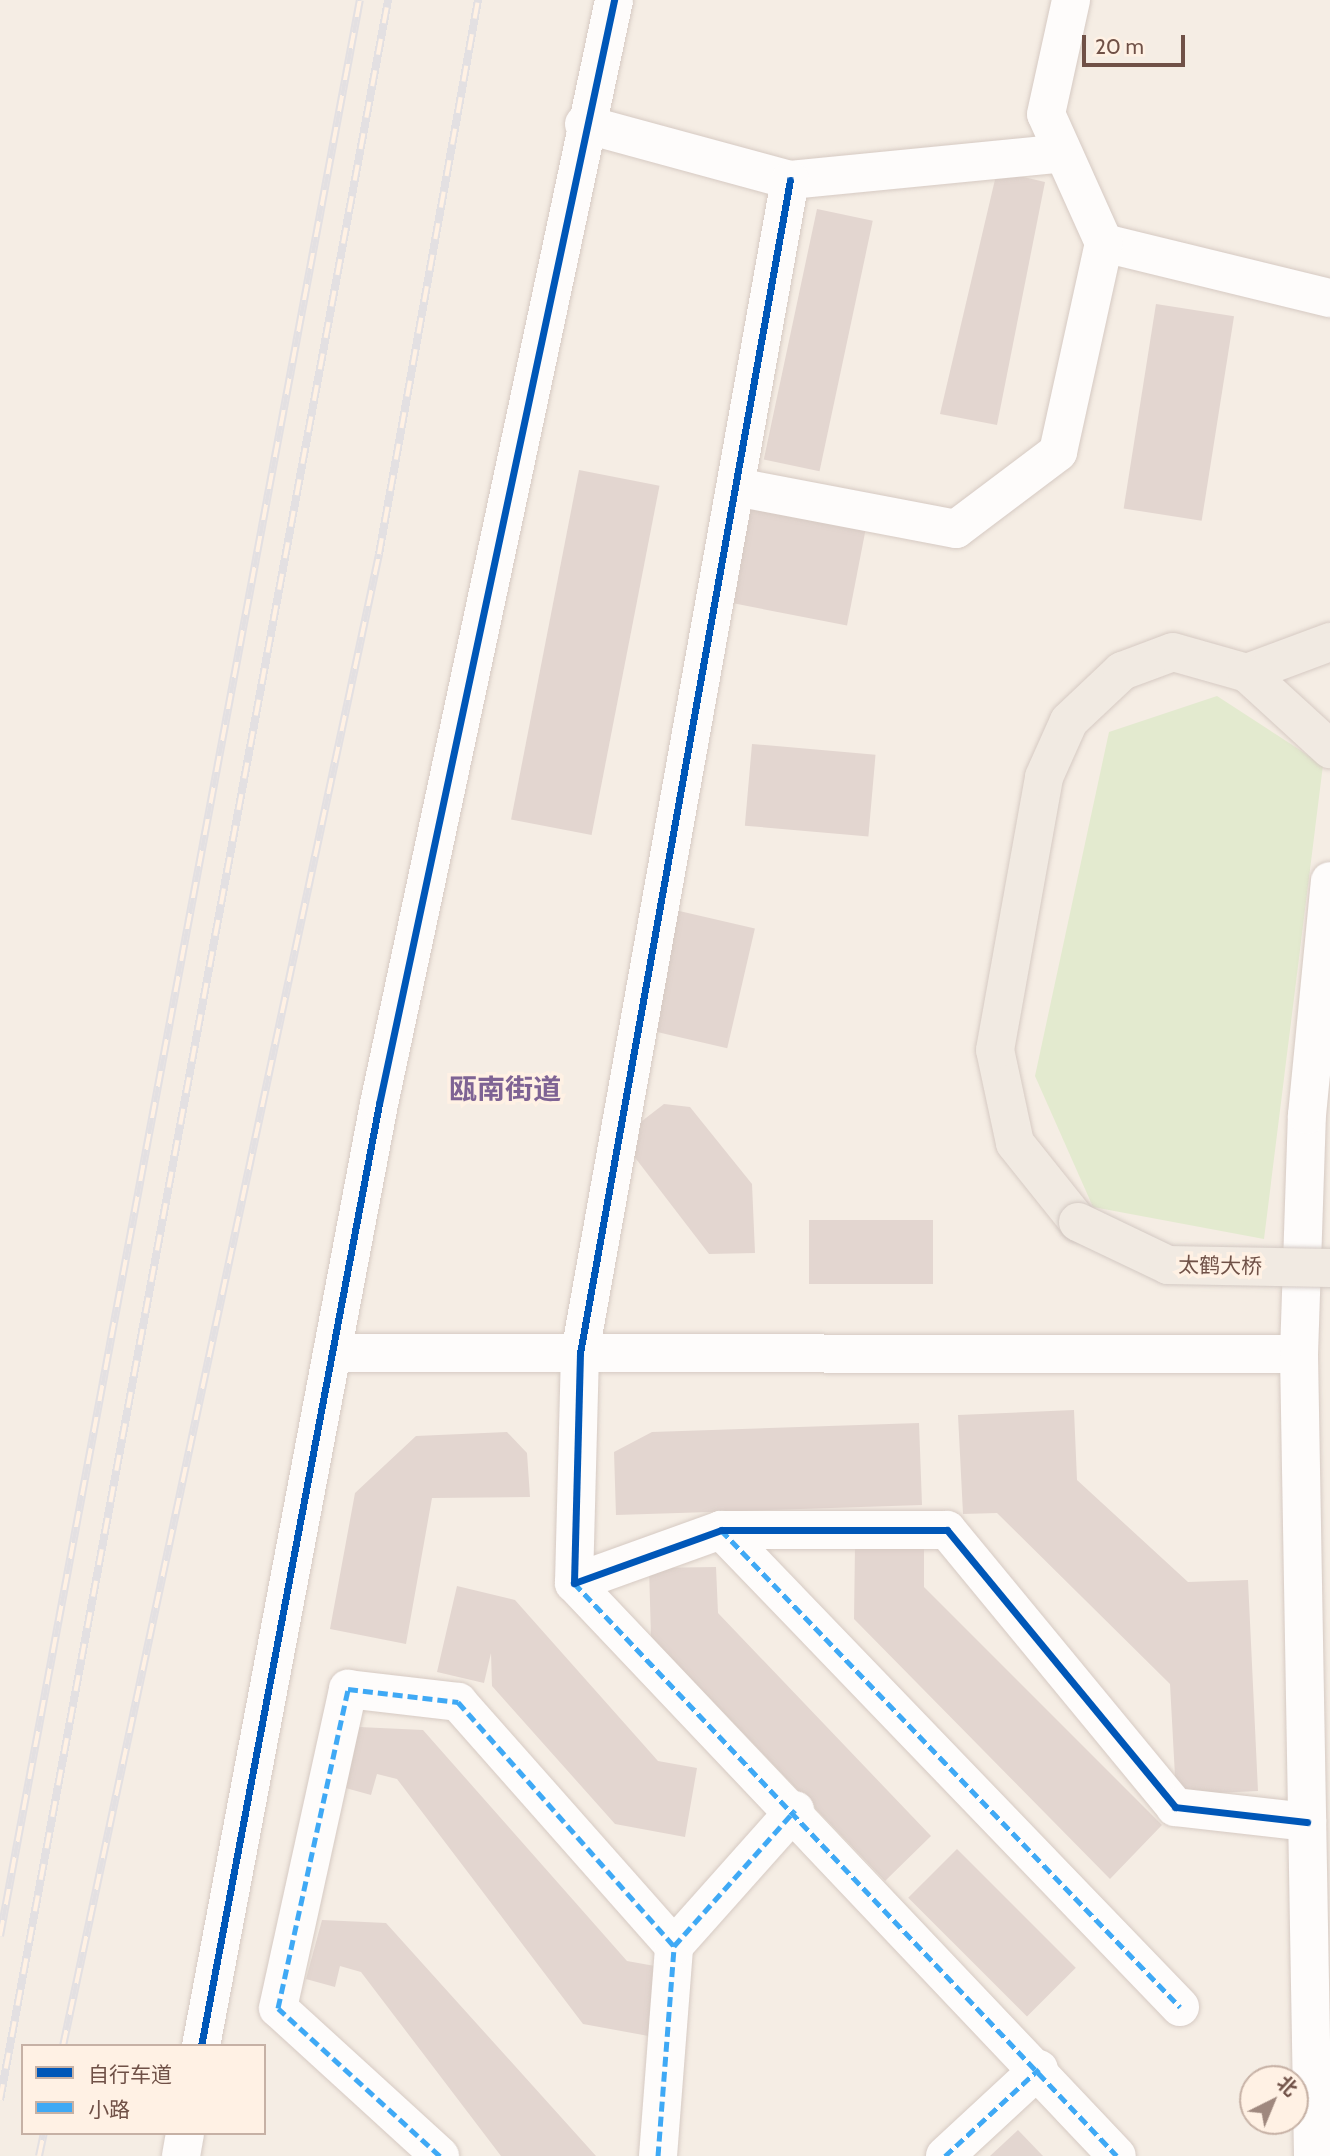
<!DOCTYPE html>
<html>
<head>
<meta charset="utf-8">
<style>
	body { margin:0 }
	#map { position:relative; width:1330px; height:2156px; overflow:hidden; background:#f5ede4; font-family:Cabin,"Noto Sans SC",sans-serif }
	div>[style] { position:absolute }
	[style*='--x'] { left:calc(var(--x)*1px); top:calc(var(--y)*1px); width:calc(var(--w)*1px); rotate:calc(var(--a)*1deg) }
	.green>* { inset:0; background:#e3eacf }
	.building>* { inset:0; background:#e3d6d0; transform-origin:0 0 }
	.roads { filter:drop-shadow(0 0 2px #d6cac3) drop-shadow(0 0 2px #d6cac3) }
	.minor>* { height:38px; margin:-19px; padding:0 19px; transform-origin:19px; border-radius:19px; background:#fefcfb }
	.major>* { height:38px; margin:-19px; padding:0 19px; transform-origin:19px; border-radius:19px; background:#f1eae2 }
	.rail>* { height:8px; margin-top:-4px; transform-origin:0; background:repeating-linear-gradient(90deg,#fff1e4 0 16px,#e3e0e2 0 32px); box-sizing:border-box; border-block:2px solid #e3e0e2 }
	.bridges { filter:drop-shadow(0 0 2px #d3c9c3) drop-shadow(0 0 2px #d3c9c3) }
	.major-bridge>* { height:38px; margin:-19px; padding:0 19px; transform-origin:19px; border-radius:19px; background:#f1eae2 }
	.quiet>* { height:5px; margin-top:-2.5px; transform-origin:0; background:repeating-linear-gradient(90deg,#3fa9f5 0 10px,transparent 0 15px) }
	.cycleway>* { height:7px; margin:-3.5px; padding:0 3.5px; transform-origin:3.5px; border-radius:3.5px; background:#0057b8 }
	span { translate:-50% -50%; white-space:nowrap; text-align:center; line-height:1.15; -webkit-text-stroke:7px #fff1e4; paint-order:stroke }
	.street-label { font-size:21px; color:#705147 }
	.district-label { font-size:28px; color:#7e6394; font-weight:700 }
	.legend { position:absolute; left:21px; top:2044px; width:245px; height:91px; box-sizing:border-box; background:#fff1e4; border:2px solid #c6b1a5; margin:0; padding:9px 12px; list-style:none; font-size:21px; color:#705147 }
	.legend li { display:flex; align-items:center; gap:14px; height:35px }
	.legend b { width:35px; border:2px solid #c6b1a5 }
	.north { position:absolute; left:1239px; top:2065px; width:70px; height:70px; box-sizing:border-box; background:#fff1e4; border:2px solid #c6b1a5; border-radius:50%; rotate:43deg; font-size:19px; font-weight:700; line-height:28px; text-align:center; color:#705147 }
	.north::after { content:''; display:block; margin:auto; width:24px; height:32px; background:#9f887e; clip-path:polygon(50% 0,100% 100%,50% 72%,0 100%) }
	.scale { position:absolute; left:1082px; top:35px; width:103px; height:32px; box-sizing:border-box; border:4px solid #705147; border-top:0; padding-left:9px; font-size:21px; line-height:24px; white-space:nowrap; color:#705147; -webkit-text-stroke:5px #fff1e4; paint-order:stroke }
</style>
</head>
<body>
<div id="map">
	<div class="green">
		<div style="clip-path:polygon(1217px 696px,1323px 765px,1264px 1239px,1093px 1207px,1035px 1076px,1109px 732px)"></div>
	</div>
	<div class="building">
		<div style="clip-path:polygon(997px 171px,1045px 182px,997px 425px,940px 414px)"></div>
		<div style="left:817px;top:209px;width:57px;height:256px;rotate:12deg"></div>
		<div style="left:1156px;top:304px;width:79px;height:207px;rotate:9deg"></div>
		<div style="left:579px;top:470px;width:82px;height:356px;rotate:11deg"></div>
		<div style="left:752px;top:501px;width:117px;height:104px;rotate:11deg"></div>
		<div style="left:752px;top:744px;width:124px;height:82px;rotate:5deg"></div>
		<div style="left:675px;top:910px;width:82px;height:123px;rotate:13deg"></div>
		<div style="clip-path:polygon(664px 1104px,690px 1107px,752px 1184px,755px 1253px,709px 1254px,620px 1138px)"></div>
		<div style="left:809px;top:1220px;width:124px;height:64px"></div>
		<div style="clip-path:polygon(1074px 1410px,1077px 1480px,1188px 1582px,1248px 1580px,1258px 1791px,1176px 1795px,1170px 1684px,997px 1513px,963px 1514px,958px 1415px)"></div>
		<div style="clip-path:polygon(919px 1423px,922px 1505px,616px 1515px,614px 1452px,652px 1432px)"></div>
		<div style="clip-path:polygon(507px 1432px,527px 1453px,530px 1497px,432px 1498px,406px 1644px,330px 1629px,355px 1493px,416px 1436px)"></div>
		<div style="clip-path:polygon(855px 1546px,924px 1547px,924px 1587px,1162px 1825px,1110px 1879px,854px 1619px)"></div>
		<div style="clip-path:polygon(716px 1567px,718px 1613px,931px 1836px,885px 1881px,651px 1637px,649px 1568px)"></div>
		<div style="clip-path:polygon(457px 1586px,515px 1600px,658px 1761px,697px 1768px,685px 1837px,615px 1824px,492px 1686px,491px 1653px,484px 1683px,437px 1672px)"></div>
		<div style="clip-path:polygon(359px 1727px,423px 1730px,627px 1961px,666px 1968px,654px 2037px,583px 2024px,397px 1779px,377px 1774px,371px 1795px,342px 1787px)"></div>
		<div style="left:957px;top:1849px;width:168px;height:69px;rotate:45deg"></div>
		<div style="clip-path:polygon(322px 1920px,386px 1923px,596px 2156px,501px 2156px,361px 1972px,340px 1966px,335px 1987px,306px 1979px)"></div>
		<div style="clip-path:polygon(1018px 2130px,1043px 2156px,990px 2156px)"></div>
	</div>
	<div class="roads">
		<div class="minor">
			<div style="--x:584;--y:124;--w:213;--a:15.2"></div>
			<div style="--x:790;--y:180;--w:274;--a:-5.6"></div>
			<div style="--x:790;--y:180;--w:1192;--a:100.15"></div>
			<div style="--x:580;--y:1353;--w:230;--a:91.5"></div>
			<div style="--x:574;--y:1583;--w:156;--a:-19.8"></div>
			<div style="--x:721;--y:1530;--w:226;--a:0"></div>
			<div style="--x:947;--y:1530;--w:359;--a:50.5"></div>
			<div style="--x:1175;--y:1807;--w:133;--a:6.5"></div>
			<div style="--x:1104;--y:243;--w:233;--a:13.7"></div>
			<div style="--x:736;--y:487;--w:224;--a:10.8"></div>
			<div style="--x:956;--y:529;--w:128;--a:-37"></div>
			<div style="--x:1058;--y:452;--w:214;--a:-77.6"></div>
			<div style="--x:1104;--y:243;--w:141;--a:-114.2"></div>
			<div style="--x:1046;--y:114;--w:117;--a:-77.6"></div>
			<div style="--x:332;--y:1353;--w:967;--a:0.06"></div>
			<div style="--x:721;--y:1530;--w:662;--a:46.1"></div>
			<div style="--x:574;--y:1583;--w:789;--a:46.54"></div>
			<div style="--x:201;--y:2046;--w:959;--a:-79.3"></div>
			<div style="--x:379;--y:1104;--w:1129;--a:-77.98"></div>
			<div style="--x:181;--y:2156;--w:23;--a:-80"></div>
			<div style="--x:440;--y:2156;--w:219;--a:-137.6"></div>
			<div style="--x:278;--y:2008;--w:327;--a:-77.6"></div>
			<div style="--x:348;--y:1689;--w:111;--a:6.7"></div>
			<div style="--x:458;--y:1702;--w:326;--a:48.5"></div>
			<div style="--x:658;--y:2156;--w:211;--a:-85.6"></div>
			<div style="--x:674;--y:1946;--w:182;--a:-48.3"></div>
			<div style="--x:945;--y:2156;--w:128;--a:-42.8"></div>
			<div style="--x:1313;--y:2156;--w:802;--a:-91"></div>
			<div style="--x:1299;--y:1354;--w:239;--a:-88.1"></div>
			<div style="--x:1307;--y:1115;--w:235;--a:-84.4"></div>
		</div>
		<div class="major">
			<div style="--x:1247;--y:673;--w:89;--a:-20.5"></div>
			<div style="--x:1078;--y:1222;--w:101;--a:-128.6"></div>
			<div style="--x:1015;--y:1143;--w:95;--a:-102.1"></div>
			<div style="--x:995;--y:1050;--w:277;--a:-79.8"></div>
			<div style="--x:1044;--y:777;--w:61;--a:-65.9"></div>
			<div style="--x:1069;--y:721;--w:73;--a:-43.3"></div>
			<div style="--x:1122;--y:671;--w:54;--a:-20.4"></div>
			<div style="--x:1173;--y:652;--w:77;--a:15.8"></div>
			<div style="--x:1247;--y:673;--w:113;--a:42.5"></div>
		</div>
	</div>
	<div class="rail">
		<div style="--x:0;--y:1936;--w:1969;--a:-79.47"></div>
		<div style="--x:63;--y:2046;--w:1525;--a:-78.04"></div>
		<div style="--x:379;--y:554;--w:563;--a:-79.87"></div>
		<div style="--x:0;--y:2100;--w:2136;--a:-79.53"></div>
		<div style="--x:39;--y:2156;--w:24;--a:-78"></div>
	</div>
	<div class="bridges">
		<div class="major-bridge">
			<div style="--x:1078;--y:1222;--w:100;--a:25.5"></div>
			<div style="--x:1168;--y:1265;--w:162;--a:1.1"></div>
		</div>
	</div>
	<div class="quiet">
		<div style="--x:721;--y:1530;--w:662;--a:46.1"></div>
		<div style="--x:574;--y:1583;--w:789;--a:46.54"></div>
		<div style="--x:440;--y:2156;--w:219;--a:-137.6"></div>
		<div style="--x:278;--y:2008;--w:327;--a:-77.6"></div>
		<div style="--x:348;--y:1689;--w:111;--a:6.7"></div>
		<div style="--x:458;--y:1702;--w:326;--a:48.5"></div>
		<div style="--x:658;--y:2156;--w:211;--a:-85.6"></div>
		<div style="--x:674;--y:1946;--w:182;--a:-48.3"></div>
		<div style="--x:945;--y:2156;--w:128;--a:-42.8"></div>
	</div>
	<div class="cycleway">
		<div style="--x:790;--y:180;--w:1192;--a:100.15"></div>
		<div style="--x:580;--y:1353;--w:230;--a:91.5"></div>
		<div style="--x:574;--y:1583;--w:156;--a:-19.8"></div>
		<div style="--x:721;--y:1530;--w:226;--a:0"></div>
		<div style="--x:947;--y:1530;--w:359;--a:50.5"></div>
		<div style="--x:1175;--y:1807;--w:133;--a:6.5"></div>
		<div style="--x:201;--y:2046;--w:959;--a:-79.3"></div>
		<div style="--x:379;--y:1104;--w:1129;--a:-77.98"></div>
	</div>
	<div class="street-label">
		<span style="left:1220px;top:1266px;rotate:1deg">太鹤大桥</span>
	</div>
	<div class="district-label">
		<span style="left:505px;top:1089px">瓯南街道</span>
	</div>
	<ul class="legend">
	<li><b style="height:9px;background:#0057b8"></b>自行车道</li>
	<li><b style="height:9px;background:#3fa9f5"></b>小路</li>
	</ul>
	<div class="north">北</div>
	<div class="scale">20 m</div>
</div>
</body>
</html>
